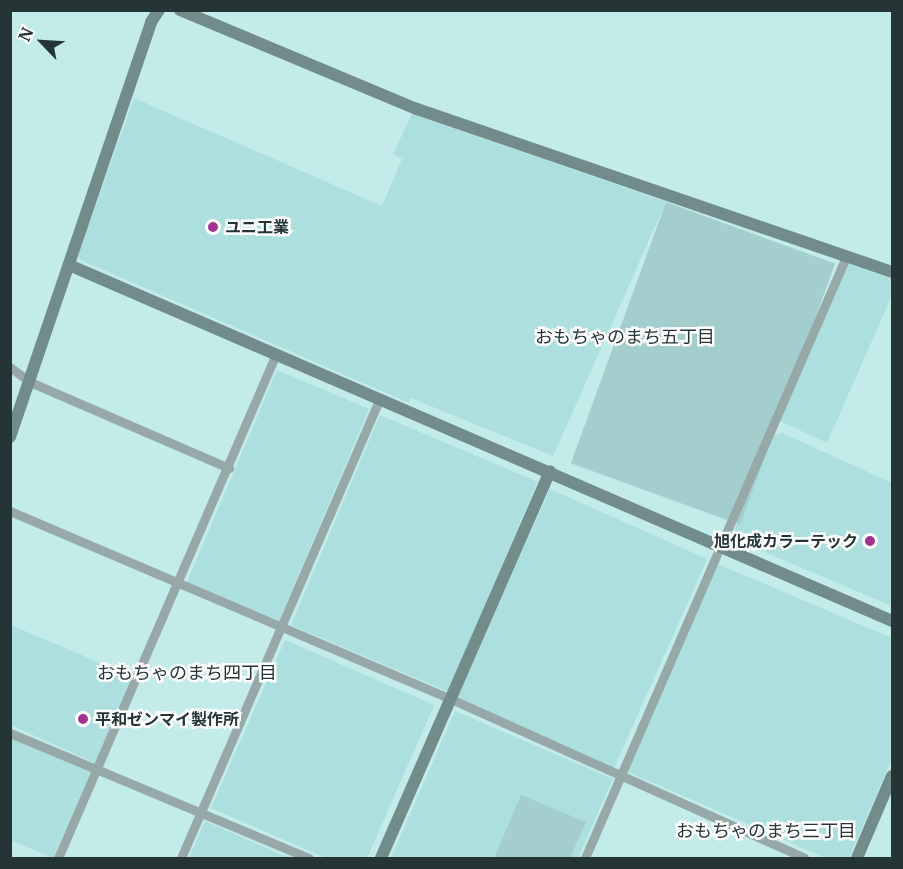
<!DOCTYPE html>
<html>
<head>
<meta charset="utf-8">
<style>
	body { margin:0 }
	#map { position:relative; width:903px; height:869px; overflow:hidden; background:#c2ebea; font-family:Merriweather,"Noto Sans JP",serif }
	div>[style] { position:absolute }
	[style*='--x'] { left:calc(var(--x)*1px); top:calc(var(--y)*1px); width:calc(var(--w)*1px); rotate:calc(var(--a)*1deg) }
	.built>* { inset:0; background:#addfdf; transform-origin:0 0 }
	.green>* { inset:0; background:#a4cdcd; transform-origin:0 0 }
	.street>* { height:9px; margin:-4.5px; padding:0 4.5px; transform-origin:4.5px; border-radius:4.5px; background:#97a8a8 }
	.secondary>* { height:12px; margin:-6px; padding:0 6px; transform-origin:6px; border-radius:6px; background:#728c8b }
	.dots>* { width:16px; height:16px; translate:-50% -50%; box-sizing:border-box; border:3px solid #fff; border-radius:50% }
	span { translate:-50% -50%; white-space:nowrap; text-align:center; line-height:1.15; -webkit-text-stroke:5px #fff; paint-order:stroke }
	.poi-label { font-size:16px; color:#253535; font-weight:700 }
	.left { translate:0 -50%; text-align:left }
	.right { translate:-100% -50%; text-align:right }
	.neighbourhood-label { font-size:18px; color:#253535 }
	.frame { position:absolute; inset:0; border:12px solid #253535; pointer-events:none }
	.north { position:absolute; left:12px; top:12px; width:60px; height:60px; -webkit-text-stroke:4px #fff; paint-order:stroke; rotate:295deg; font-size:16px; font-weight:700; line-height:24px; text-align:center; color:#253535 }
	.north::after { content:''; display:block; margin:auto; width:21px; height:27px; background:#253535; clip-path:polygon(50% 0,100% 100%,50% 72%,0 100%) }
</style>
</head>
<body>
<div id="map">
	<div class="built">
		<div style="clip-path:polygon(134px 98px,382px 206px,402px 159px,393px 154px,412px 114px,666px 202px,553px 456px,411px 398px,409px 403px,81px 260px,78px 255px)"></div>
		<div style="clip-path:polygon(848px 264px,892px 279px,892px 295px,827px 443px,780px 421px)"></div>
		<div style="left:277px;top:370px;width:100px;height:230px;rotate:23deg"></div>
		<div style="left:380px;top:415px;width:171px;height:228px;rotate:23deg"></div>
		<div style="clip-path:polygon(782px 433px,892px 483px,892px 606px,731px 538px,773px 436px)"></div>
		<div style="left:550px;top:489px;width:172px;height:229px;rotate:24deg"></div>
		<div style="clip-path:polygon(720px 565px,892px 638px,892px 759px,849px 858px,826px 858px,628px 772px,716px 566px)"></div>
		<div style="clip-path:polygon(11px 625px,133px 677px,95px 763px,11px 725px)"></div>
		<div style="clip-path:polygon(285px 640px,434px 705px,367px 858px,326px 858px,211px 808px)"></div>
		<div style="clip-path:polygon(455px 711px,613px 779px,578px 858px,391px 858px)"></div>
		<div style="clip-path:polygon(10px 737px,91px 771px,53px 858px,11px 840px)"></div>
		<div style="clip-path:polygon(205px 821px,289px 858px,189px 858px)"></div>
	</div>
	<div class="green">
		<div style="left:666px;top:202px;width:180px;height:278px;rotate:20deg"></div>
		<div style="clip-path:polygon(521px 795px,586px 822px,570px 858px,494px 858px)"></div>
	</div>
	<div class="street">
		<div style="--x:10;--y:367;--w:25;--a:37"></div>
		<div style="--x:30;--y:382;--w:217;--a:23.4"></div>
		<div style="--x:10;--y:511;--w:479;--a:23.1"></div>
		<div style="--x:451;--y:699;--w:387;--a:24.2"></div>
		<div style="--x:10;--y:733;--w:324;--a:22.7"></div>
		<div style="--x:58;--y:858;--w:549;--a:-66.61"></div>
		<div style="--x:181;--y:858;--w:501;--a:-66.61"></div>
		<div style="--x:585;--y:858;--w:655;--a:-66.53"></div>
	</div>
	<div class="secondary">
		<div style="--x:180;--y:10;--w:257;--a:22.7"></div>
		<div style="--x:417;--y:109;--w:502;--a:18.94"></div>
		<div style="--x:69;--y:265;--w:897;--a:23.39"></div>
		<div style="--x:10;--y:437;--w:438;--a:-71.2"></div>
		<div style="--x:151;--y:22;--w:14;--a:-56"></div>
		<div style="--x:381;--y:858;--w:422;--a:-66.4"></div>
		<div style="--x:857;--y:858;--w:89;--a:-66.9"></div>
	</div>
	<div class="dots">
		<div style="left:213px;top:227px;background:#a2328f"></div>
		<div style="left:870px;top:541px;background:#a2328f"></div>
		<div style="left:83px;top:719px;background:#a2328f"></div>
	</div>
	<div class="poi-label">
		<span class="left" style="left:225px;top:227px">ユニ工業</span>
		<span class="right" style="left:858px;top:541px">旭化成カラーテック</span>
		<span class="left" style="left:95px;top:719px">平和ゼンマイ製作所</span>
	</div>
	<div class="neighbourhood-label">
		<span style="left:625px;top:337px">おもちゃのまち五丁目</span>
		<span style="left:187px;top:673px">おもちゃのまち四丁目</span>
		<span style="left:766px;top:831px">おもちゃのまち三丁目</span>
	</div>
	<div class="frame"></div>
	<div class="north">N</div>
</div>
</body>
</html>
